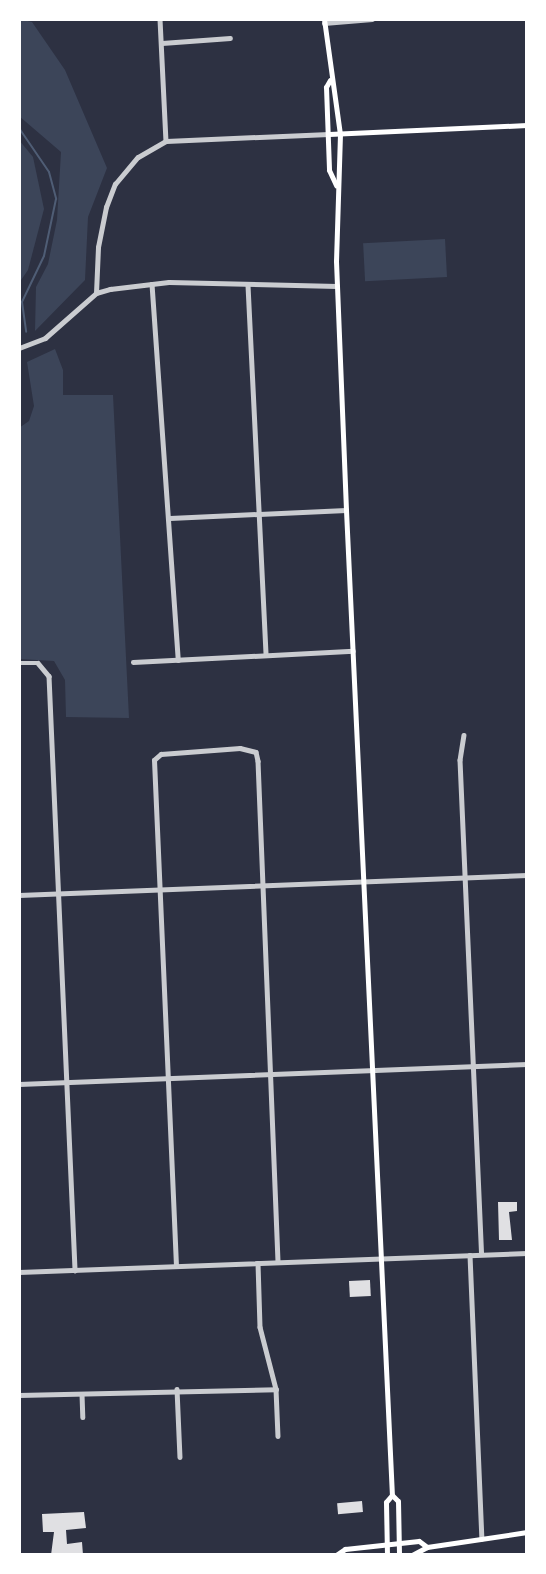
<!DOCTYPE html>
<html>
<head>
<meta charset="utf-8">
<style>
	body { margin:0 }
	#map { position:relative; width:546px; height:1574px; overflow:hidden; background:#2d3142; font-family:Jost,sans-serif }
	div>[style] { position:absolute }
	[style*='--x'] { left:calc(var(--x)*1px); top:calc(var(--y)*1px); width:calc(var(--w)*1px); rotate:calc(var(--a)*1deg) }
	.green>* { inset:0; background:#3c4559; transform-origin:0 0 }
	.stream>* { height:2px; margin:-1px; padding:0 1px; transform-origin:1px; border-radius:1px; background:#4f5d75 }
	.building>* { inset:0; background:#e0e0e3; transform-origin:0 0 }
	.minor>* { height:4.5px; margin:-2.25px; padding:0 2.25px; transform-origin:2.25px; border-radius:2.25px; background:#caccd0 }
	.tertiary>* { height:5px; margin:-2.5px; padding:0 2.5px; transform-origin:2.5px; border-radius:2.5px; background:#caccd0 }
	.secondary>* { height:5px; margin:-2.5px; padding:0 2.5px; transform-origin:2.5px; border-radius:2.5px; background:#fff }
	span { translate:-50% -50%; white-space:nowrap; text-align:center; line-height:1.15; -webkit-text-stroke:7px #fff; paint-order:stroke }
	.frame { position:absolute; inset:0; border:21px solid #fff; pointer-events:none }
</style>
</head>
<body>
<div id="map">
	<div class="green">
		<div style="clip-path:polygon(19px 19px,32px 22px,65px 70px,107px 168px,88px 217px,85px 280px,35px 331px,36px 287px,48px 264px,57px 220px,61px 152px,19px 116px)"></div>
		<div style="clip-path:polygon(19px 140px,33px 157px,44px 209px,28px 270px,19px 283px)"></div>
		<div style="left:445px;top:239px;width:38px;height:82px;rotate:87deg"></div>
		<div style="clip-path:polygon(55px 349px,63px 370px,63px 395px,113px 395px,129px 718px,66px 717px,65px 680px,54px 661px,19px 659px,19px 428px,29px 421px,34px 406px,27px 362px)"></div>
	</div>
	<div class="stream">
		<div style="--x:19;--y:128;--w:53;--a:55.7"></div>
		<div style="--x:49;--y:172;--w:28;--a:75"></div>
		<div style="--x:56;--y:199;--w:58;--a:101.9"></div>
		<div style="--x:44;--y:256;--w:51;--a:115.6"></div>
		<div style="--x:22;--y:302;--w:30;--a:82"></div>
	</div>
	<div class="building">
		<div style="clip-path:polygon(498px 1202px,517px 1202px,517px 1211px,509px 1212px,512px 1240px,499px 1240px)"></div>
		<div style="left:349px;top:1281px;width:21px;height:16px;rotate:-3deg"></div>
		<div style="left:362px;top:1501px;width:11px;height:25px;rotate:85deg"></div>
		<div style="clip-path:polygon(84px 1512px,86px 1528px,66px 1530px,67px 1544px,82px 1542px,83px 1555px,51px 1555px,54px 1532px,43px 1532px,42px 1514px)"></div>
	</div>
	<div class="minor">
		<div style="--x:160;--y:19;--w:122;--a:87.2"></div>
		<div style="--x:324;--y:23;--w:48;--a:-4.8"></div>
		<div style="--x:162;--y:43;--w:68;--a:-4.2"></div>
		<div style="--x:152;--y:284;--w:377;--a:86"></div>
		<div style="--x:248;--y:285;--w:370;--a:87.2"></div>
		<div style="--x:170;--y:518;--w:176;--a:-2.6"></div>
		<div style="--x:133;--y:662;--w:220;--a:-2.9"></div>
		<div style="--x:19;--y:663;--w:19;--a:0"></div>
		<div style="--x:38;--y:663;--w:17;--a:50"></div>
		<div style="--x:49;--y:676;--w:595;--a:87.49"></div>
		<div style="--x:464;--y:735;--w:25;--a:99"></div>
		<div style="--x:460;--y:760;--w:494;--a:87.5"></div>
		<div style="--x:19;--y:895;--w:508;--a:-2.25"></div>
		<div style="--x:19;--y:1084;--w:508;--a:-2.25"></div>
		<div style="--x:470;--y:1255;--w:284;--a:87.6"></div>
		<div style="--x:258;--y:1263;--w:64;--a:88.2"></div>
		<div style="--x:260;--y:1327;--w:64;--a:75.5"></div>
		<div style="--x:276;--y:1389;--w:47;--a:87.6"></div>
		<div style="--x:176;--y:1266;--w:506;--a:-92.49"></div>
		<div style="--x:154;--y:760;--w:9;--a:-41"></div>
		<div style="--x:161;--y:754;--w:79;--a:-4.3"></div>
		<div style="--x:240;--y:748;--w:16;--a:14"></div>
		<div style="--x:256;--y:752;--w:9;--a:77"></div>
		<div style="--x:258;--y:761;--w:501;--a:87.71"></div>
		<div style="--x:19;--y:1272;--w:508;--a:-2.14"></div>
		<div style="--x:177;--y:1389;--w:68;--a:87.5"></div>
		<div style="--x:82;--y:1394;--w:23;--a:88"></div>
		<div style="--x:19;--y:1395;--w:257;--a:-1.3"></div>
	</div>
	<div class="tertiary">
		<div style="--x:96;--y:293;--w:46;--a:-87.5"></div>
		<div style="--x:98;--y:247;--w:41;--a:-78.7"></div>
		<div style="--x:106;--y:207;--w:25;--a:-69"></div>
		<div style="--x:115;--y:184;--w:35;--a:-50"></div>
		<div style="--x:138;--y:157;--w:32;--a:-30"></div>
		<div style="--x:166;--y:141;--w:163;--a:-2.5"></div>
		<div style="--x:19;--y:348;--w:28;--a:-21"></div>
		<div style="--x:45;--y:338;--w:68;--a:-41.4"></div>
		<div style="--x:96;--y:293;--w:15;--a:-16"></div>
		<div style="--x:110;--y:289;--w:59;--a:-6.8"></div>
		<div style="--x:169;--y:282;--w:168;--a:1.4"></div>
	</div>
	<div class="secondary">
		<div style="--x:324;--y:19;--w:116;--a:82.1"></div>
		<div style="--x:340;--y:134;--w:127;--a:91.8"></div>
		<div style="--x:336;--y:261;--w:249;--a:87.7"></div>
		<div style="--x:346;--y:510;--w:986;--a:87.33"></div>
		<div style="--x:392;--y:1495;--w:8;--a:45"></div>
		<div style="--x:398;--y:1501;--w:54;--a:88.9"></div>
		<div style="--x:330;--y:80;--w:8;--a:120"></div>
		<div style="--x:326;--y:87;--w:83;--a:87.9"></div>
		<div style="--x:329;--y:170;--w:17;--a:65"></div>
		<div style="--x:329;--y:134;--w:198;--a:-2.6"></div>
		<div style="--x:336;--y:1555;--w:11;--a:-34"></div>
		<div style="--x:345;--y:1549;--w:74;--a:-6.2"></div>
		<div style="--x:419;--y:1541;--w:10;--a:37"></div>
		<div style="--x:387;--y:1555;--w:53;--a:-91.1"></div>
		<div style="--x:386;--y:1502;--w:9;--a:-49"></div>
		<div style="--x:412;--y:1555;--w:17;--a:-28"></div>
		<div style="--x:427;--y:1547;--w:101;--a:-8.5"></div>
	</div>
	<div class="frame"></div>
</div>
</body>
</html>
